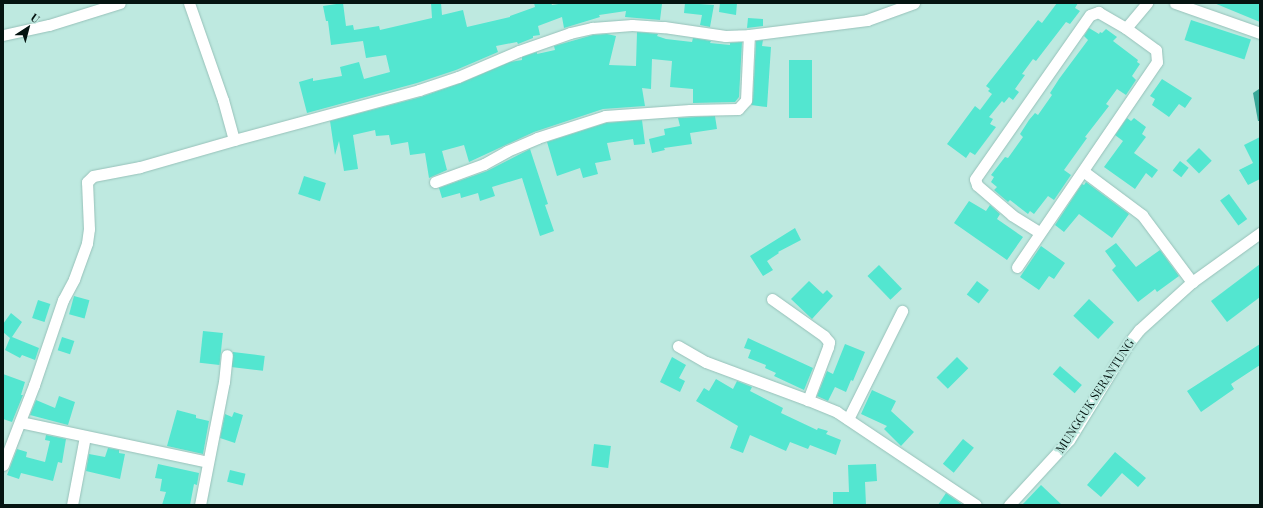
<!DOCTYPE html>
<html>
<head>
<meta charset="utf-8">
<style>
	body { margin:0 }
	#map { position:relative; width:1263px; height:508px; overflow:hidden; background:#bee9e0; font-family:"Playfair Display",serif }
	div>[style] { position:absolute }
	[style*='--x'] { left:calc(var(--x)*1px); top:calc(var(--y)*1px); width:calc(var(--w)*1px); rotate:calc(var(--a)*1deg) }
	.water>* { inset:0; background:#39a898 }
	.building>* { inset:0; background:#53e6d0; transform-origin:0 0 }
	.roads { filter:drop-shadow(0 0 1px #97c1b9) drop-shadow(0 0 1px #97c1b9) }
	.street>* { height:11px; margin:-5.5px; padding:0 5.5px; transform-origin:5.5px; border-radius:5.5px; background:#fff }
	span { translate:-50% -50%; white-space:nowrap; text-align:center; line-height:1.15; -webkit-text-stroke:4px #bee9e0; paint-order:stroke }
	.street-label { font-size:12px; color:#051411 }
	.frame { position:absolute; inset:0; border:4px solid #051411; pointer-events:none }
	.north { position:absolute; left:8px; top:8px; width:40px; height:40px; -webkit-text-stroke:3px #bee9e0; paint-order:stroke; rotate:36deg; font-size:11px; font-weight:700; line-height:16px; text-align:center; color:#051411 }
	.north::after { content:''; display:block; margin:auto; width:14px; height:18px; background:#051411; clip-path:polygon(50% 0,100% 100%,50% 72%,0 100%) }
</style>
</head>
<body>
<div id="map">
	<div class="water">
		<div style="clip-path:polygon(1259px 89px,1260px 89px,1260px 121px,1258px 121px,1253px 93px)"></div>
	</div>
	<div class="building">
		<div style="clip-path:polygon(343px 3px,346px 26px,353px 25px,354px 30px,379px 26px,380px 30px,432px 18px,431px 3px,441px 3px,442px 15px,463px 10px,467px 27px,510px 17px,510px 16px,535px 7px,534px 3px,551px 3px,552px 5px,565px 3px,662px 4px,660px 20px,625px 17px,626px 11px,599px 15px,600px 17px,564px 28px,562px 17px,538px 26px,540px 35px,533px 36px,533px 38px,518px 44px,517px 42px,496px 46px,498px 52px,456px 70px,417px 83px,307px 113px,299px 82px,313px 78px,313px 81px,342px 76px,340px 67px,359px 62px,364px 79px,390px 72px,386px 55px,366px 58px,363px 41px,331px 45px,328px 21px,326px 21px,323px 6px)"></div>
		<div style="clip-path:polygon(685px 3px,714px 5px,710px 27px,700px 25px,702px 15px,684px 13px)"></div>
		<div style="clip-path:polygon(720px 3px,737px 3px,736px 15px,719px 12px)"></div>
		<div style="clip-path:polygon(1057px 3px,1078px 3px,1075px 8px,1080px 11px,1070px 24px,1066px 22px,1036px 61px,1033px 59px,1022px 74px,1025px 75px,1015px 89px,1019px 92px,1013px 100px,1009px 97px,1004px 103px,1002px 101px,989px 117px,993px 119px,990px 124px,996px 127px,975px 155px,970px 152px,966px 158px,947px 144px,975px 106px,980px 110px,992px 94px,988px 91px,990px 89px,986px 86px,1038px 20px,1042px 23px)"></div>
		<div style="clip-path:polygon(1214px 3px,1260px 3px,1260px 22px,1243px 15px)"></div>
		<div style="clip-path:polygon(748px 18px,763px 19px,763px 26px,747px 28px)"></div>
		<div style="left:1191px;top:20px;width:63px;height:21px;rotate:18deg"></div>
		<div style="clip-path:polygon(1089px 28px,1099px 34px,1100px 32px,1102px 33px,1106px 29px,1117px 37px,1113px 41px,1138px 60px,1137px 62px,1140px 64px,1132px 76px,1136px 80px,1126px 95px,1117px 89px,1106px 104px,1109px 106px,1085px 137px,1087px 138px,1064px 170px,1071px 175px,1054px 200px,1048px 196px,1034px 214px,1030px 211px,1028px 214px,1010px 200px,1008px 202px,994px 190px,997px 187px,991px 182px,994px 177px,991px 175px,1005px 157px,1008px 158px,1023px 137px,1020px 134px,1029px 120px,1035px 113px,1038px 115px,1052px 95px,1050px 93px,1059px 79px,1088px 40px,1084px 36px)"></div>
		<div style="clip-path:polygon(637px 32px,658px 34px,657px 36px,666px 39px,692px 42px,693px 38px,711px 41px,710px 43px,730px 45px,730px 43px,742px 42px,739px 97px,735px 102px,693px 103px,693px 89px,670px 87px,672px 61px,652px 59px,651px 89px,642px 88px,645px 106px,603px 109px,534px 132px,469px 162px,464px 145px,442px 151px,447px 170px,429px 178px,425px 153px,410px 155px,408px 142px,391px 145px,389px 135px,376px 136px,375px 130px,353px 135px,358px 169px,344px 171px,339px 141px,335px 155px,330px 121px,421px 97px,461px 83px,510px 62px,522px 60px,522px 57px,537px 52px,537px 54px,555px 50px,554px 46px,593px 35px,607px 34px,616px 36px,609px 65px,636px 66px)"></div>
		<div style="clip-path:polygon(763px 40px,762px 46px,771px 47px,767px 107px,751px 105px,753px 100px,756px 41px)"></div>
		<div style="left:789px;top:60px;width:23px;height:58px"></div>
		<div style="clip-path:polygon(1162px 79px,1192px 98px,1185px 108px,1179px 104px,1169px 117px,1152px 105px,1155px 99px,1150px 96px)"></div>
		<div style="clip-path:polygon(715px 116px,717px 129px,690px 133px,692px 144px,664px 148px,665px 150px,652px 153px,649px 139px,665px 135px,664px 129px,680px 126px,678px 118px)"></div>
		<div style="clip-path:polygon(1127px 118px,1131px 121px,1134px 118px,1146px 127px,1142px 134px,1146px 137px,1134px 153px,1158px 170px,1152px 178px,1146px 173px,1135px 189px,1104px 167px,1123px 141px,1115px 135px)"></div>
		<div style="clip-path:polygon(642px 120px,645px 144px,634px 145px,633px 139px,607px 143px,611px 160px,595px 163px,598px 174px,583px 178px,580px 168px,557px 176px,547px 142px,606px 123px)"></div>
		<div style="clip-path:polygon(1260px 137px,1260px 179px,1248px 185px,1239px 170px,1253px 163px,1244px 145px)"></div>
		<div style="left:1199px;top:148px;width:18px;height:18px;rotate:45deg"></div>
		<div style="clip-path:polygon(530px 149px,548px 204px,545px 205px,554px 231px,540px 236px,522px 178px,492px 187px,495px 196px,480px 201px,478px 193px,461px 198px,460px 193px,442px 198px,439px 188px,487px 171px)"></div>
		<div style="left:1180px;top:161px;width:11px;height:12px;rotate:38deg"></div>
		<div style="left:304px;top:176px;width:23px;height:19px;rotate:18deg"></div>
		<div style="clip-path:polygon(1086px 182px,1129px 214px,1112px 238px,1079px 214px,1064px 232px,1055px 225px,1082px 184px,1084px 185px)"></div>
		<div style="left:1229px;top:194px;width:31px;height:11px;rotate:54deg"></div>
		<div style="clip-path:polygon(969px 201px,986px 211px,990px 205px,1000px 214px,997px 219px,1023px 237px,1007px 260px,954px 223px)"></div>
		<div style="clip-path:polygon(795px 228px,801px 240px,778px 252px,779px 253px,767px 261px,773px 270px,763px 276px,750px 256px)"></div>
		<div style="clip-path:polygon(1116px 243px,1136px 267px,1160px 250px,1179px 276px,1157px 292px,1155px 289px,1138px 302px,1112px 270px,1116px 266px,1105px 251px)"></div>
		<div style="clip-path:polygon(1041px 246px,1065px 263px,1054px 279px,1049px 276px,1039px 290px,1020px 277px)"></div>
		<div style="clip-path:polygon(1260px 264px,1260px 297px,1227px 322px,1211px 301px)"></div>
		<div style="left:879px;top:265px;width:33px;height:16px;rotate:46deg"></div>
		<div style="clip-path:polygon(809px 281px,823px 294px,827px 290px,833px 296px,812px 319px,791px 299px)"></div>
		<div style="left:977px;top:281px;width:15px;height:17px;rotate:37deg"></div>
		<div style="left:74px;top:296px;width:16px;height:19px;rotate:15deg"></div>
		<div style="left:1089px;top:299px;width:34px;height:23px;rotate:43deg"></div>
		<div style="left:38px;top:300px;width:13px;height:19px;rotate:18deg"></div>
		<div style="clip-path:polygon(11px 313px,22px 322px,12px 337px,39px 348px,35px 360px,22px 355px,20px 358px,5px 350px,10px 338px,3px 332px,3px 324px)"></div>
		<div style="left:203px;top:331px;width:20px;height:32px;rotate:6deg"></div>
		<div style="left:62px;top:337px;width:13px;height:14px;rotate:18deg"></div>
		<div style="clip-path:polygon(748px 338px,813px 368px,804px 390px,774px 376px,776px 373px,765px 368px,766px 365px,748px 358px,751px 350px,744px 348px)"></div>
		<div style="clip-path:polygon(845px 344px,865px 352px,853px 381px,851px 380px,846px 392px,835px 387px,828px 401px,817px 396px,827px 371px,833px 374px)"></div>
		<div style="clip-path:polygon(1260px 344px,1260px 365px,1231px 384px,1234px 389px,1201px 412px,1187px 391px)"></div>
		<div style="left:233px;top:352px;width:32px;height:15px;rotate:7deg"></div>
		<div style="clip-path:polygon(672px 357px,686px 365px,679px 378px,685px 381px,680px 392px,660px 382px)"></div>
		<div style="left:957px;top:357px;width:16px;height:29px;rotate:45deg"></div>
		<div style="left:1060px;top:366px;width:29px;height:11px;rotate:41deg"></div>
		<div style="clip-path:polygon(3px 374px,25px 382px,21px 395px,23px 395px,12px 422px,3px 419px)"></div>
		<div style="clip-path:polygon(716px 379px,733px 389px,737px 381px,752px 387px,750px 391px,783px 408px,781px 413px,817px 430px,818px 428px,828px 431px,826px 434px,841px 440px,836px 455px,810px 445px,808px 449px,790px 442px,786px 451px,750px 435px,743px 453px,730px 448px,738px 426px,696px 401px,704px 388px,709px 391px)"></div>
		<div style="clip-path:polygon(872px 390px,896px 401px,891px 411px,914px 432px,901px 446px,884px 429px,887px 426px,861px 414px)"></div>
		<div style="clip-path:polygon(59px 396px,75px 402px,68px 425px,30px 415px,36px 400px,55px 408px)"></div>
		<div style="clip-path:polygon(177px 410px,196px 415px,196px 418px,209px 421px,203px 454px,167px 446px)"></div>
		<div style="clip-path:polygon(234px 412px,243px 415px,235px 443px,220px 438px,225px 414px,232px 417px)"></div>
		<div style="clip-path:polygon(46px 435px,66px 439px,62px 463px,58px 462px,53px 481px,21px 473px,19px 479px,7px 475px,17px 449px,27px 452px,26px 457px,45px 462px,50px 441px,45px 440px)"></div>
		<div style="left:963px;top:439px;width:14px;height:32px;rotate:39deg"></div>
		<div style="left:594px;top:444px;width:17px;height:22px;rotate:7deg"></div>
		<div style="clip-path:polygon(108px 448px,119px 450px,119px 453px,125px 454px,120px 479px,86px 471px,89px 454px,105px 457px)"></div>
		<div style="clip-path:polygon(1115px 452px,1146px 478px,1138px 487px,1122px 473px,1101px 497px,1087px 485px)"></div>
		<div style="clip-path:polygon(158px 464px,199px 473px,197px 485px,194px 484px,190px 505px,162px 505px,166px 492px,160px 491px,162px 479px,155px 478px)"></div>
		<div style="clip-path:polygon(876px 464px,877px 481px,865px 482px,866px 505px,833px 505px,833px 492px,849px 492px,848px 465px)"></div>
		<div style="left:230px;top:470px;width:16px;height:12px;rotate:14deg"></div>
		<div style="clip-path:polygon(1041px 485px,1062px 505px,1022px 505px)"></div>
		<div style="clip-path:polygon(946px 493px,963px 505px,938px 505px)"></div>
	</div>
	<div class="roads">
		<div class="street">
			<div style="--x:189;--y:3;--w:103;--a:70.7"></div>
			<div style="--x:223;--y:100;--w:41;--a:74.6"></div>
			<div style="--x:234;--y:140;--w:192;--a:-15.1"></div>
			<div style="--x:419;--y:90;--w:41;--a:-18.4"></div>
			<div style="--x:458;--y:77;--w:66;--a:-23.1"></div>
			<div style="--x:519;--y:51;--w:54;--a:-19.4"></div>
			<div style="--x:570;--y:33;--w:23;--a:-13"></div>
			<div style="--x:592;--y:28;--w:40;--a:-4.3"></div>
			<div style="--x:632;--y:25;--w:32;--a:4"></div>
			<div style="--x:664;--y:27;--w:62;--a:8.4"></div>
			<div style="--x:725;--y:36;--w:24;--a:-2"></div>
			<div style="--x:749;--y:35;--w:119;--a:-7.2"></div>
			<div style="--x:867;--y:20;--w:50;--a:-19.9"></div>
			<div style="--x:1175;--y:3;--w:90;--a:19.4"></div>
			<div style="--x:3;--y:35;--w:47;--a:-12.3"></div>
			<div style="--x:49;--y:25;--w:74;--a:-17.2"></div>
			<div style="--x:1083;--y:171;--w:74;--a:36.7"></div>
			<div style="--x:1142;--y:215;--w:84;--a:53.3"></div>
			<div style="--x:435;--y:182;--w:52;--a:-20.2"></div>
			<div style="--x:484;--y:164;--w:26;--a:-29"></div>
			<div style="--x:507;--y:151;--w:33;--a:-23"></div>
			<div style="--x:537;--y:138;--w:71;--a:-17.9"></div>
			<div style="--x:605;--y:116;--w:85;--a:-4"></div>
			<div style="--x:690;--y:110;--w:48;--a:-1.2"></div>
			<div style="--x:738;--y:109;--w:12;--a:-48"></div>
			<div style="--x:746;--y:100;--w:65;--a:-87.4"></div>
			<div style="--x:1039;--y:232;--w:32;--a:-148"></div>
			<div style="--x:1012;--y:215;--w:46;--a:-139.4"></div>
			<div style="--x:977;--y:185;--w:6;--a:-108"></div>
			<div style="--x:975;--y:179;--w:200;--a:-55"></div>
			<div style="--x:1090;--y:15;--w:9;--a:-21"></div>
			<div style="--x:1098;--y:12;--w:32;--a:30"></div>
			<div style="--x:1126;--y:28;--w:33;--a:-50"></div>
			<div style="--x:1017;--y:267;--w:248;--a:-55.7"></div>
			<div style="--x:1157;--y:62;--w:12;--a:-95"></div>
			<div style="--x:1156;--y:50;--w:37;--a:-144"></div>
			<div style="--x:772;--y:299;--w:64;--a:35.4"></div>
			<div style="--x:824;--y:336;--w:8;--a:50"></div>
			<div style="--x:829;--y:342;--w:5;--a:101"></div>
			<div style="--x:828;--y:347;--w:57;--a:110.7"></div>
			<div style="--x:678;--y:346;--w:32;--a:30"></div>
			<div style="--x:706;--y:362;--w:109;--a:20.4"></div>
			<div style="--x:808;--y:400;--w:31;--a:22"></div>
			<div style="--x:837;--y:412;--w:167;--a:33.8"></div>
			<div style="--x:848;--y:419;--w:121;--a:-63.4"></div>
			<div style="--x:20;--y:422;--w:192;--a:12"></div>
			<div style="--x:3;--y:465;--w:86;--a:-68.8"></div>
			<div style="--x:34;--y:385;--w:90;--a:-71.2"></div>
			<div style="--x:63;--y:300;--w:24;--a:-62"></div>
			<div style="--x:74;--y:279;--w:38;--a:-70"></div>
			<div style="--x:87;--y:243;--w:14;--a:-82"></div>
			<div style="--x:89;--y:229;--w:47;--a:-92.4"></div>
			<div style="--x:87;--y:182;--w:8;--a:-45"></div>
			<div style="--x:93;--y:176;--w:48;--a:-10.8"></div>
			<div style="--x:140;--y:167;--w:98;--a:-16"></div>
			<div style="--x:72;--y:505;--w:70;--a:-79.3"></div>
			<div style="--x:200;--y:505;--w:125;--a:-79"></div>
			<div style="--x:224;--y:382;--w:27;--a:-84"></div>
			<div style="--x:1009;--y:505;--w:88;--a:-47.3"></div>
			<div style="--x:1069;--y:440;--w:113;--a:-58.4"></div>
			<div style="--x:1128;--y:344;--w:18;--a:-52"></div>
			<div style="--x:1139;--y:330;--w:72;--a:-42.2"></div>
			<div style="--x:1192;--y:282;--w:84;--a:-35.8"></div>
		</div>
	</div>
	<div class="street-label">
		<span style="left:1095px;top:396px;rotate:-57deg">MUNGGUK SERANTUNG</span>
	</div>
	<div class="frame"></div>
	<div class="north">U</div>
</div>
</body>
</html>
